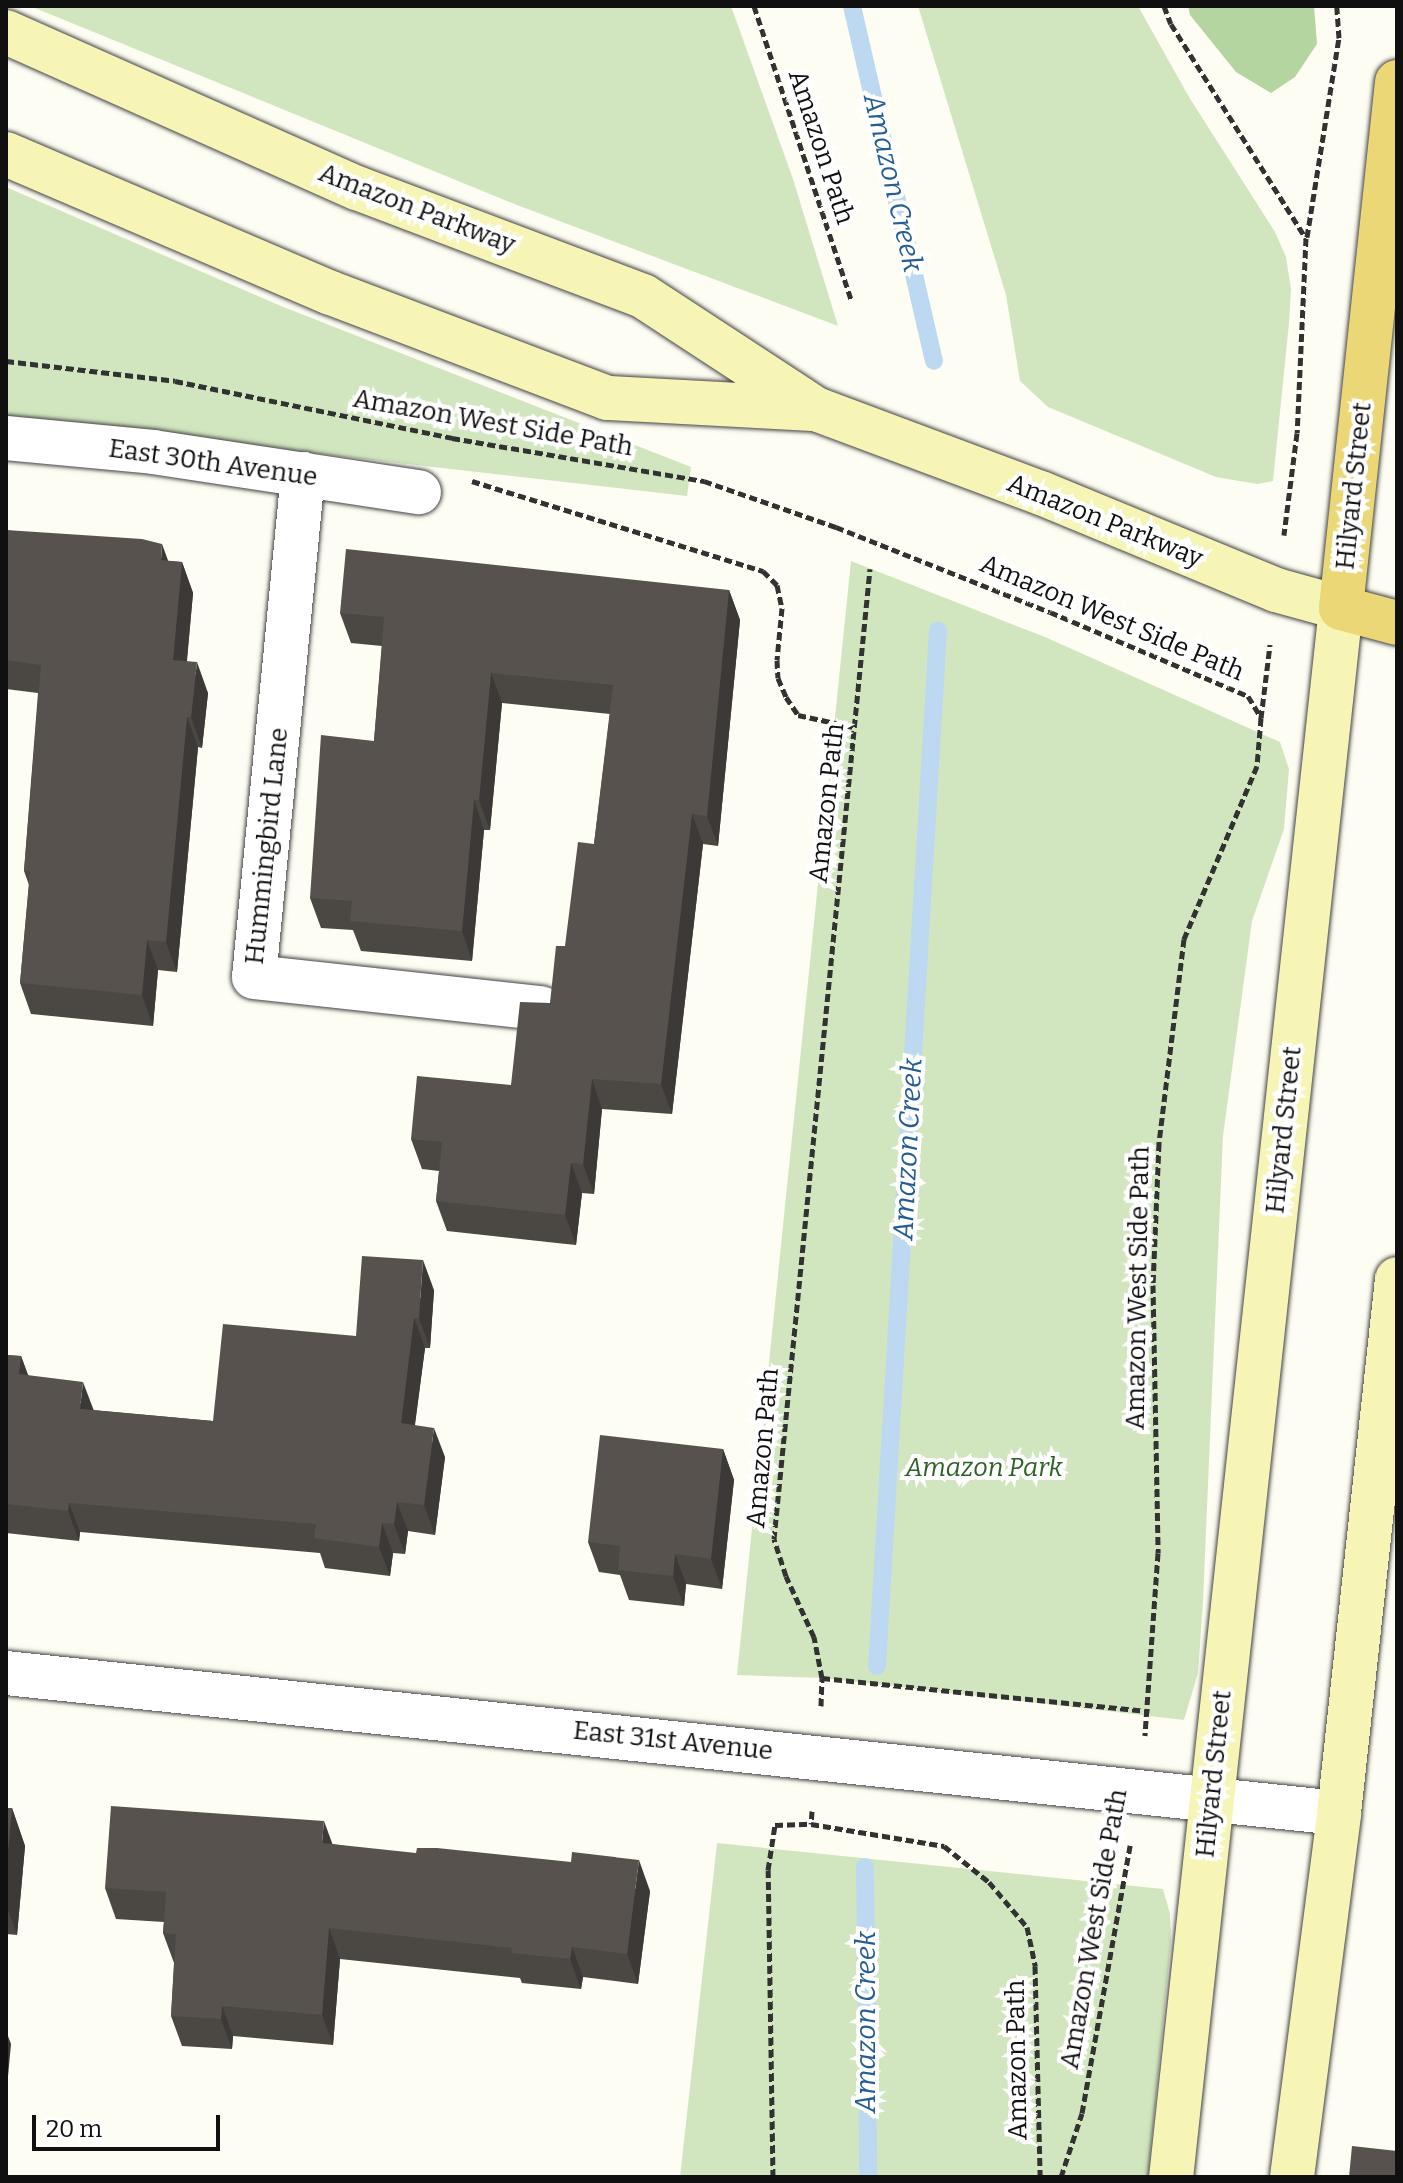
<!DOCTYPE html>
<html>
<head>
<meta charset="utf-8">
<style>
	body { margin:0 }
	#map { position:relative; width:1403px; height:2183px; overflow:hidden; background:#fefdf3; font-family:Bitter,serif }
	div>[style] { position:absolute }
	[style*='--x'] { left:calc(var(--x)*1px); top:calc(var(--y)*1px); width:calc(var(--w)*1px); rotate:calc(var(--a)*1deg) }
	.green>* { inset:0; background:#d1e6bf }
	.forest>* { inset:0; background:#b4d5a0 }
	.stream>* { height:18px; margin:-9px; padding:0 9px; transform-origin:9px; border-radius:9px; background:#bdd9f1 }
	.path>* { height:5px; margin-top:-2.5px; transform-origin:0; background:repeating-linear-gradient(90deg,#323232 0 8px,transparent 0 12px) }
	.roads { filter:drop-shadow(0 0 2px #434343) drop-shadow(0 0 2px #434343) }
	.minor>* { height:44px; margin:-22px; padding:0 22px; transform-origin:22px; border-radius:22px; background:#fff }
	.secondary>* { height:44px; margin:-22px; padding:0 22px; transform-origin:22px; border-radius:22px; background:#f7f5b5 }
	.primary>* { height:44px; margin:-22px; padding:0 22px; transform-origin:22px; border-radius:22px; background:#ebd776 }
	.wall>* { inset:0; background:#4b4742 }
	.shaded-wall>* { inset:0; background:#3d3936 }
	.building>* { inset:0; background:#57524d }
	span { translate:-50% -50%; white-space:nowrap; text-align:center; line-height:1.15; -webkit-text-stroke:8px #fff; paint-order:stroke }
	.street-label { font-size:26px; color:#101010 }
	.park-label { font-size:26px; color:#2e6225; font-style:italic }
	.water-label { font-size:28px; color:#245c96; font-style:italic }
	.frame { position:absolute; inset:0; border:8px solid #101010; pointer-events:none }
	.scale { position:absolute; left:32px; top:2115px; width:188px; height:36px; box-sizing:border-box; border:4px solid #101010; border-top:0; padding-left:10px; font-size:24px; line-height:28px; white-space:nowrap; color:#101010; -webkit-text-stroke:6px #fff; paint-order:stroke }
</style>
</head>
<body>
<div id="map">
	<div class="green">
		<div style="clip-path:polygon(30px 6px,731px 6px,793px 179px,838px 326px,517px 205px)"></div>
		<div style="clip-path:polygon(918px 6px,1138px 6px,1189px 97px,1275px 232px,1286px 257px,1291px 289px,1289px 323px,1273px 481px,1257px 484px,1216px 477px,1048px 407px,1020px 381px,1006px 295px)"></div>
		<div style="clip-path:polygon(6px 187px,281px 306px,691px 467px,687px 496px,6px 418px)"></div>
		<div style="clip-path:polygon(851px 561px,1045px 637px,1280px 742px,1289px 769px,1284px 829px,1252px 921px,1223px 1136px,1203px 1601px,1198px 1673px,1184px 1720px,822px 1678px,737px 1675px)"></div>
		<div style="clip-path:polygon(717px 1843px,1163px 1889px,1170px 1914px,1171px 1941px,1148px 2177px,680px 2177px)"></div>
	</div>
	<div class="forest">
		<div style="clip-path:polygon(1188px 6px,1314px 6px,1317px 44px,1295px 77px,1271px 93px,1236px 72px,1190px 15px)"></div>
	</div>
	<div class="stream">
		<div style="--x:852;--y:6;--w:364;--a:77"></div>
		<div style="--x:877;--y:1666;--w:1037;--a:-86.63"></div>
		<div style="--x:865;--y:1867;--w:310;--a:89.4"></div>
	</div>
	<div class="path">
		<div style="--x:754;--y:6;--w:310;--a:71.7"></div>
		<div style="--x:1164;--y:6;--w:19;--a:69"></div>
		<div style="--x:1171;--y:24;--w:253;--a:57.8"></div>
		<div style="--x:1306;--y:238;--w:195;--a:92.6"></div>
		<div style="--x:1297;--y:433;--w:103;--a:97.3"></div>
		<div style="--x:1307;--y:237;--w:202;--a:-80.9"></div>
		<div style="--x:1339;--y:38;--w:32;--a:-94"></div>
		<div style="--x:6;--y:361;--w:170;--a:6.7"></div>
		<div style="--x:175;--y:381;--w:283;--a:11.6"></div>
		<div style="--x:452;--y:438;--w:256;--a:9.7"></div>
		<div style="--x:704;--y:481;--w:140;--a:19.2"></div>
		<div style="--x:836;--y:527;--w:230;--a:21.7"></div>
		<div style="--x:1050;--y:612;--w:215;--a:23"></div>
		<div style="--x:1248;--y:696;--w:26;--a:59"></div>
		<div style="--x:1261;--y:718;--w:48;--a:94.8"></div>
		<div style="--x:1257;--y:766;--w:188;--a:112.9"></div>
		<div style="--x:1184;--y:939;--w:206;--a:97"></div>
		<div style="--x:1159;--y:1143;--w:142;--a:92.4"></div>
		<div style="--x:1153;--y:1285;--w:268;--a:88.9"></div>
		<div style="--x:1158;--y:1553;--w:183;--a:94.1"></div>
		<div style="--x:472;--y:481;--w:305;--a:17.2"></div>
		<div style="--x:763;--y:571;--w:20;--a:45"></div>
		<div style="--x:777;--y:585;--w:24;--a:78"></div>
		<div style="--x:782;--y:608;--w:52;--a:95.5"></div>
		<div style="--x:777;--y:660;--w:18;--a:87"></div>
		<div style="--x:778;--y:678;--w:21;--a:67"></div>
		<div style="--x:786;--y:697;--w:22;--a:56"></div>
		<div style="--x:798;--y:715;--w:57;--a:12.1"></div>
		<div style="--x:1261;--y:718;--w:74;--a:-83"></div>
		<div style="--x:822;--y:1678;--w:329;--a:5.8"></div>
		<div style="--x:821;--y:1706;--w:28;--a:-88"></div>
		<div style="--x:822;--y:1678;--w:42;--a:-101"></div>
		<div style="--x:814;--y:1637;--w:67;--a:-114.7"></div>
		<div style="--x:786;--y:1576;--w:39;--a:-108"></div>
		<div style="--x:774;--y:1539;--w:975;--a:-84.35"></div>
		<div style="--x:812;--y:1811;--w:13;--a:94"></div>
		<div style="--x:811;--y:1824;--w:135;--a:9.4"></div>
		<div style="--x:944;--y:1846;--w:58;--a:38.7"></div>
		<div style="--x:989;--y:1882;--w:59;--a:49.8"></div>
		<div style="--x:1027;--y:1927;--w:40;--a:78"></div>
		<div style="--x:1035;--y:1966;--w:211;--a:88.6"></div>
		<div style="--x:773;--y:2177;--w:307;--a:-90.9"></div>
		<div style="--x:768;--y:1870;--w:46;--a:-81.2"></div>
		<div style="--x:775;--y:1825;--w:36;--a:-2"></div>
		<div style="--x:1061;--y:2177;--w:67;--a:-71.8"></div>
		<div style="--x:1082;--y:2113;--w:272;--a:-79.8"></div>
	</div>
	<div class="roads">
		<div class="minor">
			<div style="--x:6;--y:438;--w:148;--a:5.4"></div>
			<div style="--x:153;--y:452;--w:269;--a:8.6"></div>
			<div style="--x:303;--y:474;--w:505;--a:95.56"></div>
			<div style="--x:254;--y:977;--w:289;--a:6.2"></div>
			<div style="--x:6;--y:1673;--w:1340;--a:6"></div>
		</div>
		<div class="secondary">
			<div style="--x:6;--y:32;--w:384;--a:24"></div>
			<div style="--x:357;--y:188;--w:306;--a:20.7"></div>
			<div style="--x:643;--y:296;--w:207;--a:33.2"></div>
			<div style="--x:816;--y:409;--w:240;--a:20.5"></div>
			<div style="--x:1041;--y:493;--w:254;--a:22.4"></div>
			<div style="--x:1276;--y:590;--w:67;--a:15.5"></div>
			<div style="--x:1341;--y:608;--w:1578;--a:96.18"></div>
			<div style="--x:6;--y:154;--w:353;--a:23.2"></div>
			<div style="--x:331;--y:293;--w:296;--a:20.8"></div>
			<div style="--x:608;--y:398;--w:206;--a:3.1"></div>
			<div style="--x:1292;--y:2177;--w:367;--a:-82.6"></div>
			<div style="--x:1339;--y:1813;--w:537;--a:-83.8"></div>
		</div>
		<div class="primary">
			<div style="--x:1397;--y:82;--w:529;--a:96.08"></div>
			<div style="--x:1341;--y:608;--w:58;--a:15"></div>
		</div>
	</div>
	<div class="wall">
		<div style="clip-path:polygon(6px 530px,168px 561px,182px 562px,193px 593px,187px 661px,208px 693px,202px 748px,198px 747px,177px 972px,158px 970px,153px 1026px,31px 1014px,20px 983px,29px 885px,24px 871px,38px 693px,6px 689px)"></div>
		<div style="clip-path:polygon(729px 590px,740px 620px,718px 846px,703px 844px,672px 1114px,602px 1109px,594px 1194px,582px 1193px,576px 1245px,447px 1231px,436px 1201px,439px 1171px,422px 1169px,411px 1139px,511px 1085px,550px 1003px,594px 844px,610px 714px,502px 703px,490px 830px,484px 830px,472px 961px,361px 951px,353px 930px,321px 928px,310px 898px,374px 741px,382px 646px,351px 643px,340px 613px)"></div>
		<div style="clip-path:polygon(434px 1290px,430px 1348px,425px 1348px,415px 1425px,445px 1457px,435px 1535px,408px 1531px,405px 1554px,393px 1553px,390px 1576px,325px 1568px,320px 1553px,80px 1532px,79px 1541px,6px 1533px,6px 1355px,21px 1356px,28px 1375px,93px 1410px,213px 1421px)"></div>
		<div style="clip-path:polygon(723px 1449px,734px 1480px,722px 1589px,686px 1584px,684px 1606px,629px 1600px,620px 1575px,599px 1572px,588px 1542px)"></div>
		<div style="clip-path:polygon(6px 1808px,12px 1808px,25px 1846px,17px 1935px,6px 1934px)"></div>
		<div style="clip-path:polygon(332px 1844px,650px 1891px,638px 1984px,583px 1977px,581px 1989px,522px 1983px,520px 1978px,340px 1959px,333px 2045px,233px 2036px,232px 2049px,182px 2046px,171px 2016px,174px 1963px,163px 1933px,164px 1922px,116px 1919px,105px 1888px)"></div>
	</div>
	<div class="shaded-wall">
		<div style="clip-path:polygon(162px 544px,173px 574px,161px 560px)"></div>
		<div style="clip-path:polygon(182px 562px,193px 593px,184px 690px,173px 660px)"></div>
		<div style="clip-path:polygon(729px 590px,740px 620px,718px 846px,707px 816px)"></div>
		<div style="clip-path:polygon(197px 662px,208px 693px,202px 748px,191px 717px)"></div>
		<div style="clip-path:polygon(491px 673px,502px 703px,490px 830px,479px 800px)"></div>
		<div style="clip-path:polygon(187px 717px,198px 747px,177px 972px,166px 942px)"></div>
		<div style="clip-path:polygon(474px 800px,484px 830px,472px 961px,462px 931px)"></div>
		<div style="clip-path:polygon(692px 814px,703px 844px,672px 1114px,661px 1084px)"></div>
		<div style="clip-path:polygon(147px 940px,158px 970px,153px 1026px,142px 995px)"></div>
		<div style="clip-path:polygon(592px 1079px,602px 1109px,594px 1194px,583px 1164px)"></div>
		<div style="clip-path:polygon(571px 1163px,582px 1193px,576px 1245px,565px 1215px)"></div>
		<div style="clip-path:polygon(423px 1260px,434px 1290px,430px 1348px,419px 1318px)"></div>
		<div style="clip-path:polygon(414px 1318px,425px 1348px,411px 1453px,401px 1423px)"></div>
		<div style="clip-path:polygon(21px 1356px,32px 1386px,19px 1374px)"></div>
		<div style="clip-path:polygon(83px 1382px,94px 1411px,80px 1409px)"></div>
		<div style="clip-path:polygon(434px 1428px,445px 1457px,435px 1535px,424px 1505px)"></div>
		<div style="clip-path:polygon(723px 1449px,734px 1480px,722px 1589px,711px 1559px)"></div>
		<div style="clip-path:polygon(397px 1502px,408px 1531px,405px 1554px,394px 1524px)"></div>
		<div style="clip-path:polygon(69px 1503px,80px 1532px,79px 1541px,68px 1511px)"></div>
		<div style="clip-path:polygon(382px 1523px,393px 1553px,390px 1576px,379px 1547px)"></div>
		<div style="clip-path:polygon(675px 1554px,686px 1584px,684px 1606px,673px 1576px)"></div>
		<div style="clip-path:polygon(12px 1808px,25px 1846px,17px 1935px,6px 1904px,6px 1872px)"></div>
		<div style="clip-path:polygon(324px 1821px,335px 1851px,322px 1843px)"></div>
		<div style="clip-path:polygon(639px 1860px,650px 1891px,638px 1984px,627px 1954px)"></div>
		<div style="clip-path:polygon(329px 1928px,340px 1959px,333px 2045px,322px 2015px)"></div>
		<div style="clip-path:polygon(572px 1947px,583px 1977px,581px 1989px,570px 1959px)"></div>
		<div style="clip-path:polygon(222px 2006px,233px 2036px,232px 2049px,221px 2019px)"></div>
		<div style="clip-path:polygon(6px 2031px,11px 2044px,6px 2098px)"></div>
	</div>
	<div class="building">
		<div style="clip-path:polygon(6px 530px,142px 539px,162px 544px,161px 560px,182px 562px,173px 660px,197px 662px,191px 717px,187px 717px,166px 942px,147px 940px,142px 995px,20px 983px,30px 871px,24px 871px,41px 665px,6px 660px)"></div>
		<div style="clip-path:polygon(346px 549px,729px 590px,707px 816px,692px 814px,661px 1084px,592px 1079px,583px 1164px,571px 1163px,565px 1215px,436px 1201px,442px 1142px,411px 1139px,417px 1076px,511px 1085px,520px 1002px,550px 1003px,556px 946px,565px 946px,578px 842px,594px 844px,613px 685px,491px 673px,479px 800px,474px 800px,462px 931px,350px 921px,352px 901px,310px 898px,321px 735px,374px 741px,384px 617px,340px 613px)"></div>
		<div style="clip-path:polygon(362px 1256px,423px 1260px,419px 1318px,414px 1318px,401px 1423px,434px 1428px,424px 1505px,397px 1502px,394px 1524px,382px 1523px,379px 1547px,314px 1538px,316px 1524px,69px 1503px,68px 1511px,6px 1504px,6px 1355px,21px 1356px,19px 1374px,83px 1382px,80px 1409px,213px 1421px,223px 1324px,356px 1336px)"></div>
		<div style="clip-path:polygon(600px 1435px,723px 1449px,711px 1559px,675px 1554px,673px 1576px,618px 1570px,620px 1546px,588px 1542px)"></div>
		<div style="clip-path:polygon(111px 1806px,324px 1821px,322px 1843px,416px 1853px,417px 1848px,437px 1848px,571px 1862px,572px 1852px,639px 1860px,627px 1954px,572px 1947px,570px 1959px,511px 1953px,512px 1948px,329px 1928px,322px 2015px,222px 2006px,221px 2019px,171px 2016px,176px 1934px,163px 1933px,166px 1892px,105px 1888px)"></div>
		<div style="clip-path:polygon(6px 1808px,12px 1808px,6px 1872px)"></div>
		<div style="clip-path:polygon(1352px 2146px,1397px 2151px,1397px 2177px,1349px 2177px)"></div>
	</div>
	<div class="street-label">
		<span style="left:821px;top:147px;rotate:72deg">Amazon Path</span>
		<span style="left:417px;top:209px;rotate:21deg">Amazon Parkway</span>
		<span style="left:493px;top:423px;rotate:10deg">Amazon West Side Path</span>
		<span style="left:213px;top:463px;rotate:8deg">East 30th Avenue</span>
		<span style="left:1354px;top:486px;rotate:-84deg">Hilyard Street</span>
		<span style="left:1105px;top:521px;rotate:22deg">Amazon Parkway</span>
		<span style="left:1112px;top:618px;rotate:23deg">Amazon West Side Path</span>
		<span style="left:827px;top:803px;rotate:-84deg">Amazon Path</span>
		<span style="left:267px;top:846px;rotate:-84deg">Hummingbird Lane</span>
		<span style="left:1284px;top:1130px;rotate:-84deg">Hilyard Street</span>
		<span style="left:1138px;top:1288px;rotate:-89deg">Amazon West Side Path</span>
		<span style="left:763px;top:1448px;rotate:-85deg">Amazon Path</span>
		<span style="left:673px;top:1741px;rotate:6deg">East 31st Avenue</span>
		<span style="left:1214px;top:1774px;rotate:-84deg">Hilyard Street</span>
		<span style="left:1094px;top:1929px;rotate:-80deg">Amazon West Side Path</span>
		<span style="left:1017px;top:2060px;rotate:-91deg">Amazon Path</span>
	</div>
	<div class="park-label">
		<span style="left:984px;top:1468px">Amazon Park</span>
	</div>
	<div class="water-label">
		<span style="left:893px;top:183px;rotate:77deg">Amazon Creek</span>
		<span style="left:908px;top:1149px;rotate:-87deg">Amazon Creek</span>
		<span style="left:866px;top:2022px;rotate:-90deg">Amazon Creek</span>
	</div>
	<div class="frame"></div>
	<div class="scale">20 m</div>
</div>
</body>
</html>
